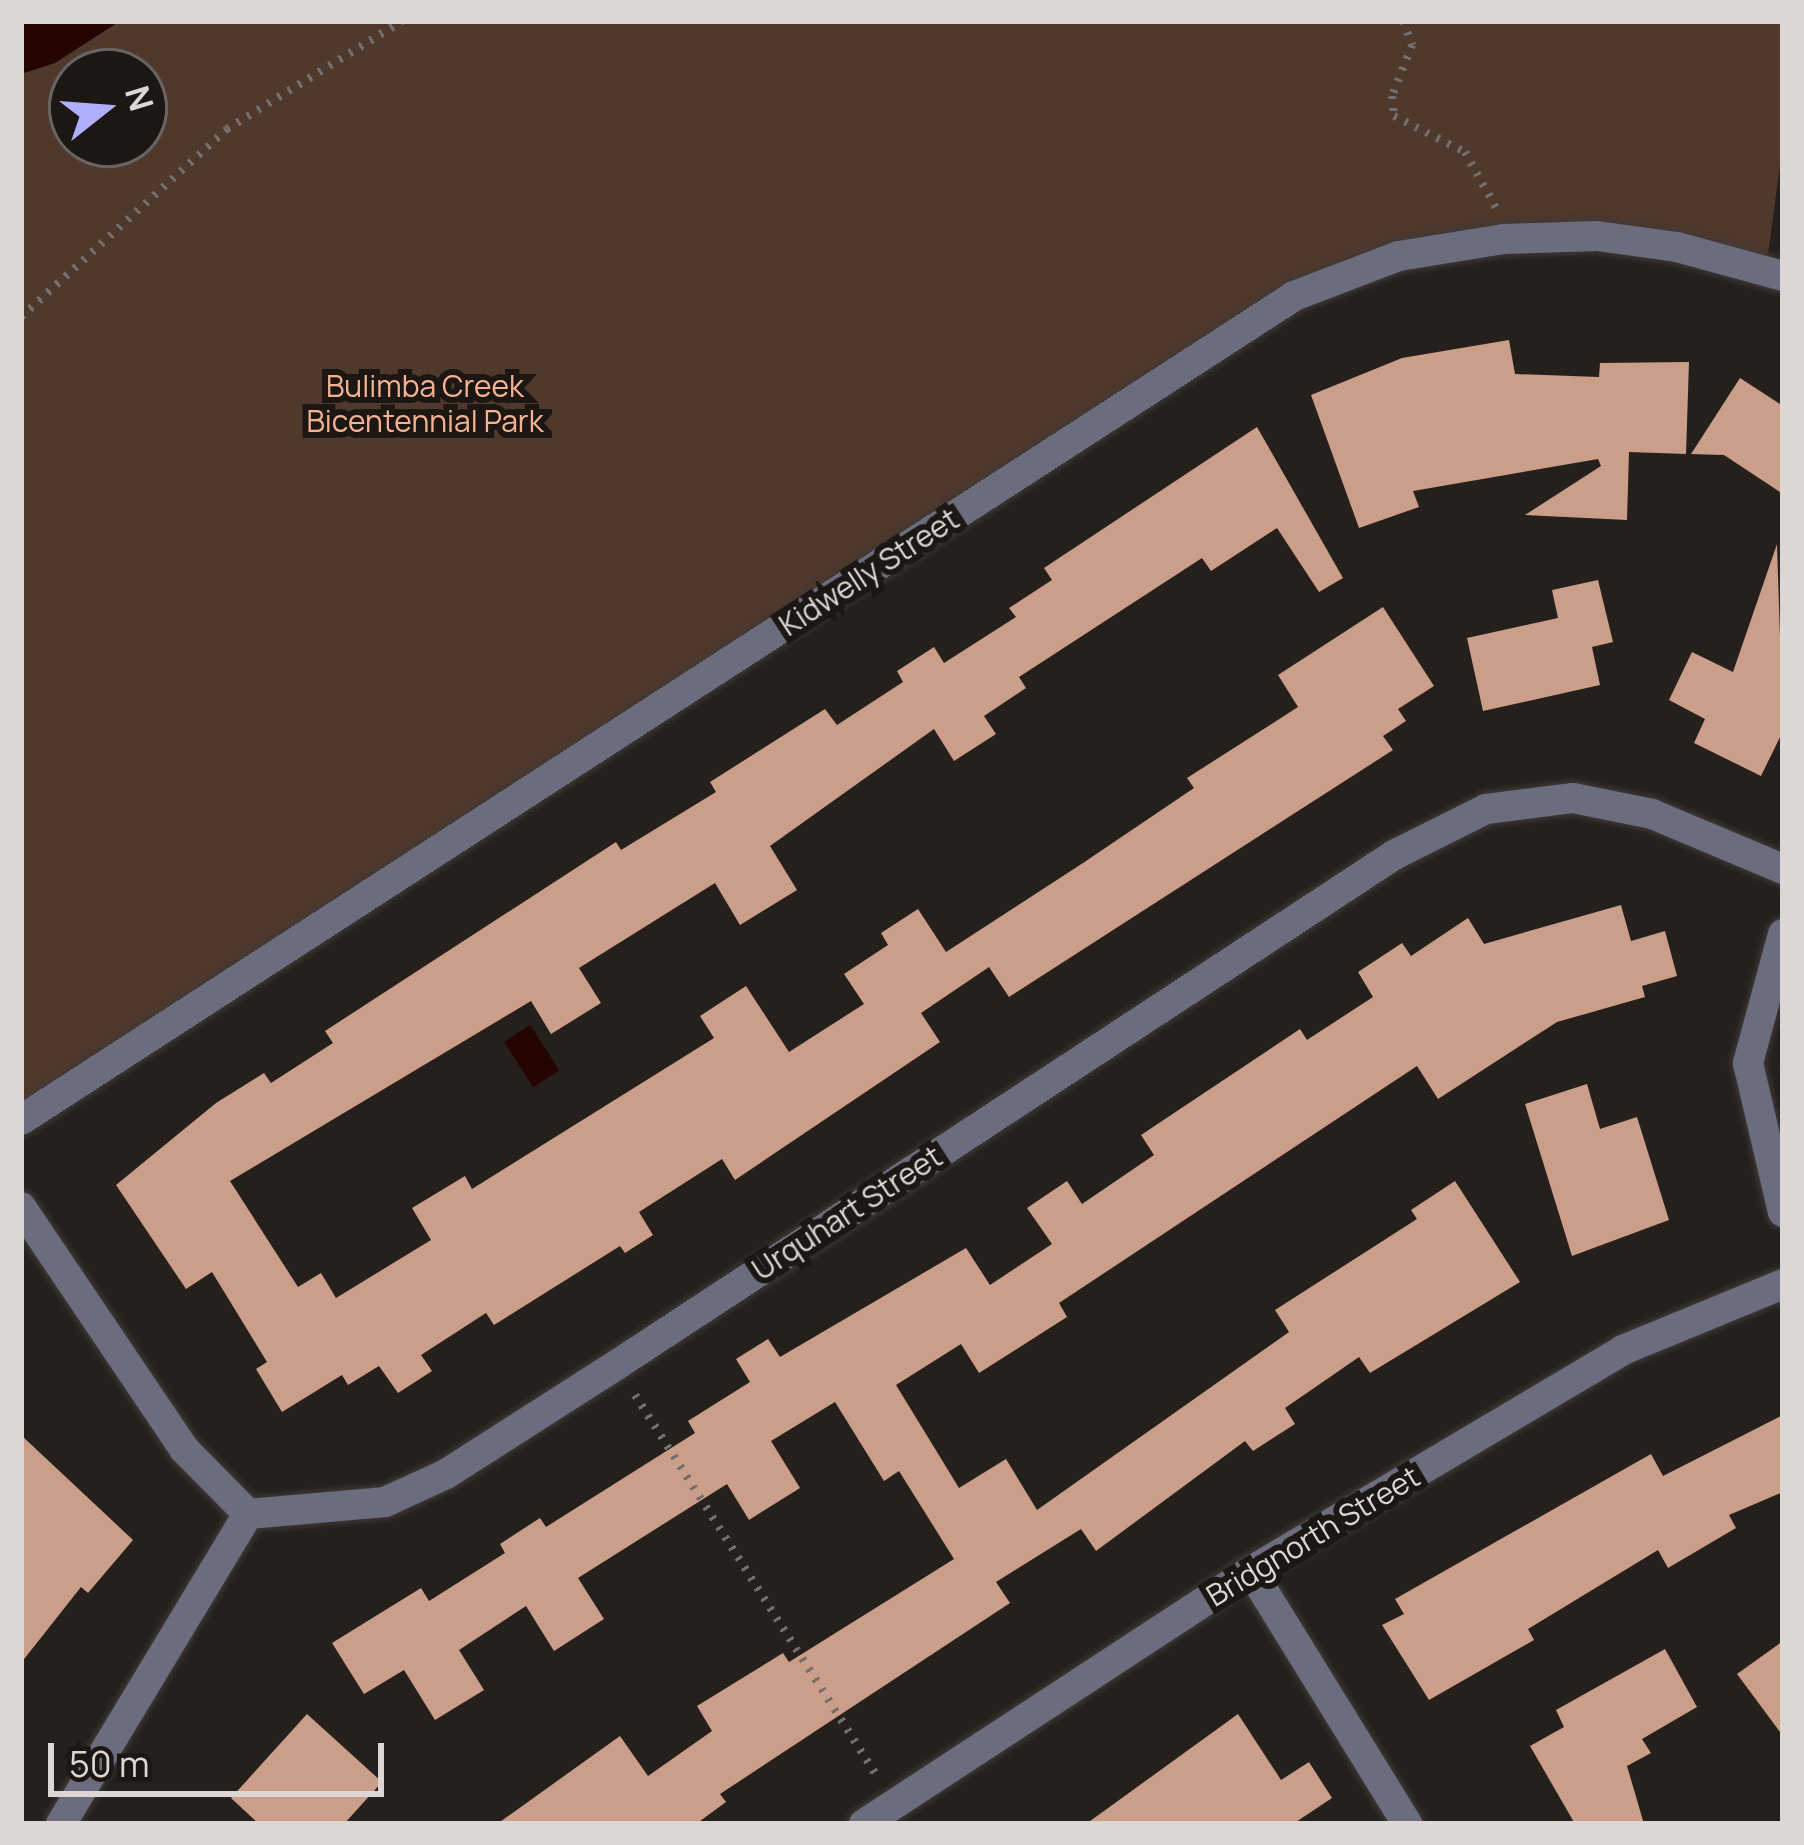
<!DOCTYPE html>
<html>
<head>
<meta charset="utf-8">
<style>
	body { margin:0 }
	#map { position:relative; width:1804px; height:1845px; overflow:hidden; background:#26201d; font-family:Manrope,sans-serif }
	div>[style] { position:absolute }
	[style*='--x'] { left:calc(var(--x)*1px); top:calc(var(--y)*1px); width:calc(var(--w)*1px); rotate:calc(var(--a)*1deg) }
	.green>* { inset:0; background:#4f382c }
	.water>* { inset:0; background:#240500; transform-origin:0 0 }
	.building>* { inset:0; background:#ca9e89 }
	.path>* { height:8px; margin-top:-4px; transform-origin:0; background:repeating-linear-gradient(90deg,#746f6c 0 3px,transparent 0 12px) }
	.roads { filter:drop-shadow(0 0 3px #3f3a37) drop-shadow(0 0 3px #3f3a37) }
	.minor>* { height:30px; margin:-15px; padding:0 15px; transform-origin:15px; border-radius:15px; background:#6b6d7e }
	span { translate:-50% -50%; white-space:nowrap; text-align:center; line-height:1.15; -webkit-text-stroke:12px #1d1714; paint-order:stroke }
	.park-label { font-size:30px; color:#f6b393 }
	.street-label { font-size:30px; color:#dcd7d5 }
	.frame { position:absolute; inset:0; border:24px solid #dcd7d5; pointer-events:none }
	.north { position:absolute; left:48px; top:48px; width:120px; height:120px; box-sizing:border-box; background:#1d1714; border:3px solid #696461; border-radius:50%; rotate:73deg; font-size:33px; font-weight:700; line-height:48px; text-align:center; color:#dcd7d5 }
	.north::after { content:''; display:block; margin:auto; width:42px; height:54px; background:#adaffb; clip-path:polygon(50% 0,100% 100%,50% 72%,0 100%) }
	.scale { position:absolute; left:48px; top:1743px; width:336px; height:54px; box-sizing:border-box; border:6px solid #dcd7d5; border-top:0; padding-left:15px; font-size:36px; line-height:42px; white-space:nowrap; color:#dcd7d5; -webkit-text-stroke:9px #1d1714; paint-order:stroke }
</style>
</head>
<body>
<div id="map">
	<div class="green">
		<div style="clip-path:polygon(evenodd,21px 21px,1783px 21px,1783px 143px,1766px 269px,1504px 239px,1294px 296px,21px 1120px,21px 21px,72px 72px,144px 72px,144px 144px,72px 144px,72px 72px)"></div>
	</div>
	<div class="water">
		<div style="clip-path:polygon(21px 21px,120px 21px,55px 63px,21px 74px)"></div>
		<div style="left:530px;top:1025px;width:54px;height:31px;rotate:57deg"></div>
	</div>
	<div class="building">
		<div style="clip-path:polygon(1509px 340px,1515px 374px,1599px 377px,1600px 363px,1689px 362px,1686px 454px,1629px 452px,1627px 520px,1525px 515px,1601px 466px,1598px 459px,1413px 491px,1419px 507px,1359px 528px,1311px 395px,1402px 358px)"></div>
		<div style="clip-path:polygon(1740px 378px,1783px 406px,1783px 494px,1724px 455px,1691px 454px)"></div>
		<div style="clip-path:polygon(1257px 427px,1343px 578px,1319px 592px,1277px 528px,1211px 571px,1202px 558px,1019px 677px,1026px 688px,984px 716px,996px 734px,954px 761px,934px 729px,770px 846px,797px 890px,740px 925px,715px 883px,579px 968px,601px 1003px,551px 1034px,531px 1001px,230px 1181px,298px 1287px,321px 1273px,336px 1298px,431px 1240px,412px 1208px,465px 1176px,472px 1189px,714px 1038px,700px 1016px,746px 986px,789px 1052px,864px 1004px,844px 974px,888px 945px,881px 933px,918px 909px,946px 952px,1083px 863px,1194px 788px,1187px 778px,1298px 707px,1278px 675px,1383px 607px,1434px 686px,1398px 709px,1406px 721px,1383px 736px,1393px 750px,1009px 997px,989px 967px,921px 1013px,940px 1042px,735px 1180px,722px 1159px,639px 1212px,653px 1235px,625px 1253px,620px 1246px,494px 1325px,486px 1313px,421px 1355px,432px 1371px,398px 1393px,379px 1366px,348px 1385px,342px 1375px,282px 1412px,256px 1369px,267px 1362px,212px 1272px,186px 1289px,116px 1185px,216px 1103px,264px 1073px,271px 1083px,333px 1043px,325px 1031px,616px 842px,621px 850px,716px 792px,710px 782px,825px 709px,837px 725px,903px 682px,897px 671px,934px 647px,944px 663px,1016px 617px,1009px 608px,1052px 580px,1044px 568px)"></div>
		<div style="clip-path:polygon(1777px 544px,1783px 731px,1761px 776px,1694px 743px,1705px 719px,1669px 700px,1692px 652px,1733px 672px)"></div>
		<div style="clip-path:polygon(1598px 580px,1613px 642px,1592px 647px,1600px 685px,1483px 711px,1467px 638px,1558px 618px,1552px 590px)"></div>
		<div style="clip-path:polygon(1621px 905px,1631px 941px,1665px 931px,1677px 976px,1642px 986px,1645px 997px,1557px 1022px,1438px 1099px,1417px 1066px,1059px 1303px,1067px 1317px,979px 1373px,961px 1344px,896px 1385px,959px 1488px,1006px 1459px,1037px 1510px,1289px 1332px,1275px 1310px,1417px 1219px,1411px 1210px,1455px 1181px,1520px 1282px,1370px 1373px,1359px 1357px,1285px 1408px,1295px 1424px,1253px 1451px,1245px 1441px,1096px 1551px,1081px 1529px,996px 1582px,1010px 1603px,720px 1794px,726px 1802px,696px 1824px,497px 1824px,620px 1736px,648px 1776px,712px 1731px,697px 1706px,783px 1653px,789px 1662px,954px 1559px,899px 1471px,884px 1481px,835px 1402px,771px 1441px,800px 1488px,749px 1520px,727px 1484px,578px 1578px,604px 1619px,554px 1651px,526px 1606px,459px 1650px,484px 1690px,435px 1720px,404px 1670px,364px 1694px,332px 1643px,421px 1588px,429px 1601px,505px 1553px,500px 1544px,540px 1518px,546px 1527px,695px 1433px,688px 1421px,750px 1382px,736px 1359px,768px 1339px,780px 1357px,966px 1248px,990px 1285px,1052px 1244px,1027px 1208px,1067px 1181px,1082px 1204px,1154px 1155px,1141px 1135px,1300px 1029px,1307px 1040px,1373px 997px,1358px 972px,1402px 943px,1411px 956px,1468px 918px,1484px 944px)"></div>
		<div style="clip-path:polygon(1587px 1084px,1600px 1129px,1637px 1117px,1669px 1220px,1572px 1256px,1525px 1104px)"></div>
		<div style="clip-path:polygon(1783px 1415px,1783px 1492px,1729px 1515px,1736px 1528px,1668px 1568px,1658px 1550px,1528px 1629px,1534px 1640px,1429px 1700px,1382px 1625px,1404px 1614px,1395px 1599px,1651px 1454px,1663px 1476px)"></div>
		<div style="clip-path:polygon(21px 1435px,133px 1540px,88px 1593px,81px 1587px,21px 1663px)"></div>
		<div style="clip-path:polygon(1783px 1641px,1783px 1736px,1737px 1674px)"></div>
		<div style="clip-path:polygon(1665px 1649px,1697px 1707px,1642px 1739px,1651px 1753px,1627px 1766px,1644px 1824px,1575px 1824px,1530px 1746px,1564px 1727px,1556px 1710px)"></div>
		<div style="clip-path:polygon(307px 1714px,382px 1782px,344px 1824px,259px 1824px,231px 1798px)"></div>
		<div style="clip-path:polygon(1238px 1714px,1281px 1780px,1309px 1762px,1332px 1798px,1293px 1824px,1086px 1824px)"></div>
	</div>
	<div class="path">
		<div style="--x:1403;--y:21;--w:26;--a:69"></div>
		<div style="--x:1412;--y:45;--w:55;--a:111.4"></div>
		<div style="--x:1392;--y:96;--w:20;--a:84"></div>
		<div style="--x:1394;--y:116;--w:80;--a:26.9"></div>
		<div style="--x:1465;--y:152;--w:64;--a:61"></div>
		<div style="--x:21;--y:317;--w:279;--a:-42.4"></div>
		<div style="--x:227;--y:129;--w:206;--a:-31.7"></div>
		<div style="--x:635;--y:1395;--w:448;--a:57.6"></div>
	</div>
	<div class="roads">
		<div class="minor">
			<div style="--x:1783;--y:934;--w:134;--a:105.2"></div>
			<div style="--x:1748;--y:1063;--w:153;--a:76.8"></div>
			<div style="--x:21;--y:1120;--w:1516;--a:-32.91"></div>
			<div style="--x:1294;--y:296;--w:112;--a:-20.9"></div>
			<div style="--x:1399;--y:256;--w:106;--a:-9.2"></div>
			<div style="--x:1504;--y:239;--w:93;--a:-1.8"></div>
			<div style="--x:1597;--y:236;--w:81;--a:7.8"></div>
			<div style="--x:1677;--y:247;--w:110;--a:15.3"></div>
			<div style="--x:21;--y:1207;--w:292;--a:56"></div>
			<div style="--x:184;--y:1449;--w:91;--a:45.4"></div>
			<div style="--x:248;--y:1514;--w:138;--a:-5"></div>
			<div style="--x:385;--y:1502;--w:67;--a:-24.7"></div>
			<div style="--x:446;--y:1474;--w:204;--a:-32.6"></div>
			<div style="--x:618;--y:1364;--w:928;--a:-33.26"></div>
			<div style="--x:1394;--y:855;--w:103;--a:-26.6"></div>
			<div style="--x:1486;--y:809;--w:88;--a:-7.2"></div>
			<div style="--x:1573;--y:798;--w:81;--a:11.4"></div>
			<div style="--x:1652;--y:814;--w:142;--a:22.8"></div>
			<div style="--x:1251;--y:1571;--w:297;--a:58.3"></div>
			<div style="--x:61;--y:1824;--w:362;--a:-58.9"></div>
			<div style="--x:864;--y:1824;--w:462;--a:-33.2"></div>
			<div style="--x:1251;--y:1571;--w:433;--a:-30.7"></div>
			<div style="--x:1623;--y:1350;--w:173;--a:-22.4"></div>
		</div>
	</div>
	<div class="park-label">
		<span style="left:425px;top:403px">Bulimba Creek<br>Bicentennial Park</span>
	</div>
	<div class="street-label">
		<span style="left:869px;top:572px;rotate:-33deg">Kidwelly Street</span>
		<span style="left:847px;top:1213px;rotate:-33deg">Urquhart Street</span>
		<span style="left:1313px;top:1536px;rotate:-31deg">Bridgnorth Street</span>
	</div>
	<div class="frame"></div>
	<div class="north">N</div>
	<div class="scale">50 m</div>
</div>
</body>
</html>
